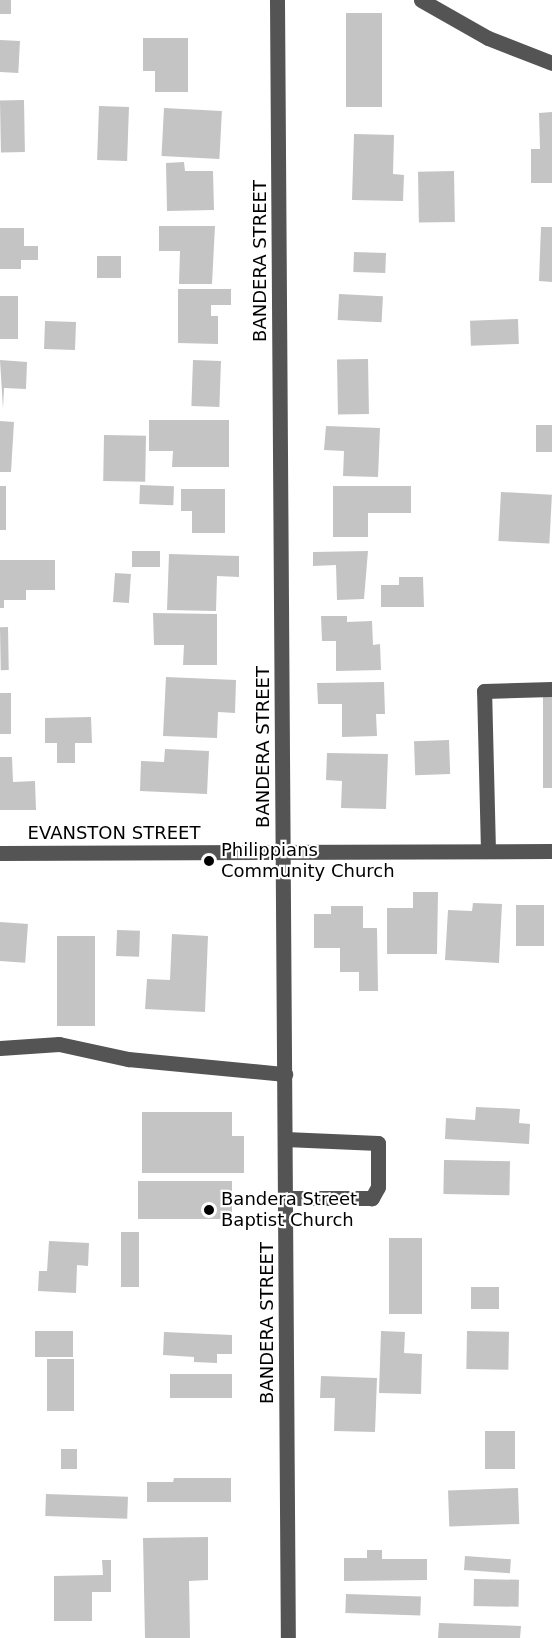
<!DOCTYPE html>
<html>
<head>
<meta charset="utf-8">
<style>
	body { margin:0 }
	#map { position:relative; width:552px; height:1638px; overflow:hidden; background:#fff; font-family:"DejaVu Sans",sans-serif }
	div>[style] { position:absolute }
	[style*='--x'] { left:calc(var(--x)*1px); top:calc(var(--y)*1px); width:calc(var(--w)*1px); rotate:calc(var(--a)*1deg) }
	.building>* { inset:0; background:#c4c4c4; transform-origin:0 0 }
	.minor>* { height:15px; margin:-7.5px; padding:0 7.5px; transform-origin:7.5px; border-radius:7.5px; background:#545454 }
	.dots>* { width:16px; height:16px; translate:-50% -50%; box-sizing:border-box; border:3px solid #fff; border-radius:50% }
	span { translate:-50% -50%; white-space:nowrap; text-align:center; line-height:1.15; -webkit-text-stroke:4.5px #fff; paint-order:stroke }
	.street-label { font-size:18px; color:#000 }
	.poi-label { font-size:18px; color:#000 }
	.left { translate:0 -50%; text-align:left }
</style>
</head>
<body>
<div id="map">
	<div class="building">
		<div style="left:0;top:0;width:11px;height:14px"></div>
		<div style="left:346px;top:13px;width:36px;height:94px"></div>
		<div style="clip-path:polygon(143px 38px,188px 38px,188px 92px,155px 92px,155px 71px,143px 71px)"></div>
		<div style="left:0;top:40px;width:20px;height:32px;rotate:3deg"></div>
		<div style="left:24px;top:100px;width:52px;height:24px;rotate:89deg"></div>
		<div style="left:99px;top:106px;width:30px;height:54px;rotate:2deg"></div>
		<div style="left:164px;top:108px;width:58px;height:48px;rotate:3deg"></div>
		<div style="clip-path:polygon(552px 112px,552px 183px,531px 183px,531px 149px,540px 149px,539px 113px)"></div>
		<div style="clip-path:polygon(354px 134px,394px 135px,393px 174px,404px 175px,403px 201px,352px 200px)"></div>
		<div style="clip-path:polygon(184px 162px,185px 171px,213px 171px,214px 210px,167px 211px,166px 163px)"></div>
		<div style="left:454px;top:171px;width:51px;height:36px;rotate:89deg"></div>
		<div style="clip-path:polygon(159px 226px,215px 226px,212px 284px,179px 284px,180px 251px,159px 251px)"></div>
		<div style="clip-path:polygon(541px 227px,552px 227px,552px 282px,539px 281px)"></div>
		<div style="clip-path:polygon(0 228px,24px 228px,24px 246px,38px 246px,38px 260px,21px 260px,21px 269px,0 269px)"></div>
		<div style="left:354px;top:252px;width:32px;height:20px;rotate:2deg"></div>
		<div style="left:97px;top:256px;width:24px;height:22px"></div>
		<div style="clip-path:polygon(178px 289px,231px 289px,231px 305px,211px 305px,211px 316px,218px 316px,218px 344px,178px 343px)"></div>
		<div style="left:339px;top:294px;width:44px;height:26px;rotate:3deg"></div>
		<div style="left:0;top:296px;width:18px;height:43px"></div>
		<div style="left:518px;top:319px;width:25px;height:48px;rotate:88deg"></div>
		<div style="left:76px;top:322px;width:28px;height:31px;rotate:92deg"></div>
		<div style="left:368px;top:359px;width:55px;height:31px;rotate:89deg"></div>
		<div style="clip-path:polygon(0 360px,27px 362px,26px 389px,4px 388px,3px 409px)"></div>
		<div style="left:193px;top:360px;width:28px;height:46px;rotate:2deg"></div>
		<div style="clip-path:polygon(149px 420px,229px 420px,229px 467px,172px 467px,173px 451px,149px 451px)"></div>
		<div style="clip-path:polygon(0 421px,14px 422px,11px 472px,0 472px)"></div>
		<div style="left:536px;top:425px;width:16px;height:27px"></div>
		<div style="clip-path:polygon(326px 426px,380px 428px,378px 477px,343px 476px,344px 451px,324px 450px)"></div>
		<div style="left:104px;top:435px;width:42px;height:46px;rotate:1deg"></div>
		<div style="left:140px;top:485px;width:34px;height:19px;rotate:2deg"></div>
		<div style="left:0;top:486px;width:6px;height:44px"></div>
		<div style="clip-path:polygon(333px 486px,411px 486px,411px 513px,368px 513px,368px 537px,333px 537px)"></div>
		<div style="clip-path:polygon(181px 489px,225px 489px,225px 533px,192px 533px,192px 511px,181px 511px)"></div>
		<div style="left:501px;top:492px;width:51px;height:49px;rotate:3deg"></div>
		<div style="left:132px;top:551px;width:28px;height:16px"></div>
		<div style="clip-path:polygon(368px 551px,364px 599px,337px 600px,336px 565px,313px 566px,313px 552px)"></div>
		<div style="clip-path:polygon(169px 554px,239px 556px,239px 577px,217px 576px,216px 611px,167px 610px)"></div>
		<div style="clip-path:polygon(0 560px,55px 560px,55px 590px,26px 590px,26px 600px,4px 600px,4px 608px,0 608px)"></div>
		<div style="left:115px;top:573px;width:16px;height:29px;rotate:4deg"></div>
		<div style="clip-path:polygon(399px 577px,423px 577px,424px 607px,381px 607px,381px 585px,399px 585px)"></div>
		<div style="clip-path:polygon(153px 613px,217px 614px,217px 665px,183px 665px,184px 645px,154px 645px)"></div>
		<div style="clip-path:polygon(321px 616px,347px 616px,347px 622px,372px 621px,373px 645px,380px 644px,381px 670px,336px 671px,336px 641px,322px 641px)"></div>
		<div style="left:8px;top:627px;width:43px;height:8px;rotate:89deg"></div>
		<div style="clip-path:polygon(166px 677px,236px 680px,235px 713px,218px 712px,217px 738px,163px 736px)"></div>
		<div style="clip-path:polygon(384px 682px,385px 714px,376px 714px,377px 736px,342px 737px,342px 704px,318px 704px,317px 683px)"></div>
		<div style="left:0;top:693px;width:11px;height:41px"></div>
		<div style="left:543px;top:697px;width:9px;height:91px"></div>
		<div style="clip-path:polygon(91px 717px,92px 743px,75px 743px,75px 763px,57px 763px,57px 743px,45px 743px,45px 718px)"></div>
		<div style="left:449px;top:740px;width:34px;height:35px;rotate:88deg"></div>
		<div style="clip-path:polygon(165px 749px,209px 751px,207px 794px,140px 791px,141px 761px,164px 762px)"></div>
		<div style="clip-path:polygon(327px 753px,388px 754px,386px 809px,341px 808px,342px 781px,326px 780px)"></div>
		<div style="clip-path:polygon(0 757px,12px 757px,13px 782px,35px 781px,36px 810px,0 810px)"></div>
		<div style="clip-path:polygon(413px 892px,438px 892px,437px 954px,387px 954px,387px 908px,413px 908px)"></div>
		<div style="clip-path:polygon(473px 903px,502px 904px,499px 963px,445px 960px,448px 910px,472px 911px)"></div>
		<div style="left:516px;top:905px;width:28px;height:41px"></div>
		<div style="clip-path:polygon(331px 906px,363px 906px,363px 928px,377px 928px,378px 991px,359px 991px,359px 972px,340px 972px,340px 948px,314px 948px,314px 914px,331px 914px)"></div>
		<div style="left:0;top:922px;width:28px;height:39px;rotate:4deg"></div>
		<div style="left:117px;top:930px;width:23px;height:26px;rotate:2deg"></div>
		<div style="clip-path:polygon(172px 934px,208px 936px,205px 1012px,145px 1009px,147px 979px,170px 980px)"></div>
		<div style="left:57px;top:936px;width:38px;height:90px"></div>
		<div style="clip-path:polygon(476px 1107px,520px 1109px,519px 1123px,530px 1124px,529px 1144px,445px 1139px,446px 1118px,475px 1120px)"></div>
		<div style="clip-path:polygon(142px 1112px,232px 1112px,232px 1136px,244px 1136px,244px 1173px,142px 1173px)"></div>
		<div style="left:444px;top:1160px;width:66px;height:34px;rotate:1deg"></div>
		<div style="left:138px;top:1181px;width:94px;height:38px"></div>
		<div style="left:121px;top:1232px;width:18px;height:55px"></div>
		<div style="left:389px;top:1238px;width:33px;height:76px"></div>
		<div style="clip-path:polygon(49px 1241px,89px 1243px,88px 1266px,77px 1265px,76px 1293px,38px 1291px,39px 1271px,47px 1271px)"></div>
		<div style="left:471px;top:1287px;width:28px;height:22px"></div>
		<div style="left:35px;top:1331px;width:38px;height:26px"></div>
		<div style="clip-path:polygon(381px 1331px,405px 1332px,404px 1353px,422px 1354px,421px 1394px,379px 1393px)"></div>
		<div style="left:467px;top:1331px;width:42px;height:38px;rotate:1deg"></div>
		<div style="clip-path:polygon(164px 1332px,232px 1335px,232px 1354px,217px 1354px,217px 1363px,194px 1362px,194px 1357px,163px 1355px)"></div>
		<div style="left:47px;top:1359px;width:27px;height:52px"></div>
		<div style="left:232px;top:1374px;width:24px;height:62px;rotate:90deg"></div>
		<div style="clip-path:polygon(321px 1376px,377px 1378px,375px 1432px,334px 1431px,335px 1398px,320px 1398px)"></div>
		<div style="left:485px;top:1431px;width:30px;height:38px"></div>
		<div style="left:61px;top:1449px;width:16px;height:20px"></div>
		<div style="clip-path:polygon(174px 1478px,231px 1478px,231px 1502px,147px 1502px,147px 1482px,173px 1482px)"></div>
		<div style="left:518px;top:1488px;width:36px;height:70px;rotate:88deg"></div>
		<div style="left:46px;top:1494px;width:82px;height:22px;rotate:2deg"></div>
		<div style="clip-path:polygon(208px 1537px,208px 1580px,189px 1581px,190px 1638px,145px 1638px,143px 1538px)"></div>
		<div style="clip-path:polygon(367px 1550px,382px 1550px,382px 1559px,427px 1559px,427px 1580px,344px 1581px,344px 1558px,367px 1558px)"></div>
		<div style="left:465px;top:1556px;width:46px;height:14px;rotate:4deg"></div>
		<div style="clip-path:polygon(102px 1560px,111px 1560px,111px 1592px,92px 1592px,92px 1621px,54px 1621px,54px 1576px,103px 1575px)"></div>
		<div style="left:474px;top:1579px;width:45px;height:27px;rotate:1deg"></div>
		<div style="left:346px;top:1594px;width:75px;height:19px;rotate:2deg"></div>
		<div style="clip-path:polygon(439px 1623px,521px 1626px,520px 1638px,438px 1638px)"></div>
	</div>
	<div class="minor">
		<div style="--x:277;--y:0;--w:1638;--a:89.62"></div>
		<div style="--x:421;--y:0;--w:77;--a:29.6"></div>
		<div style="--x:488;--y:38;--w:69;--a:21.3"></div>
		<div style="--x:488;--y:851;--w:160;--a:-91.4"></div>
		<div style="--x:484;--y:691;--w:68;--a:-1.7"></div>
		<div style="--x:0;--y:853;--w:552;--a:-0.21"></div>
		<div style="--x:0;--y:1048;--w:59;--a:-3.9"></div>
		<div style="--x:59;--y:1044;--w:71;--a:12.3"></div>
		<div style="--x:128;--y:1059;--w:158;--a:5.5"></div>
		<div style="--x:285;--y:1139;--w:93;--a:2.5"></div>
		<div style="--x:378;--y:1143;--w:44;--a:90"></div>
		<div style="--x:378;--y:1187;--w:13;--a:119"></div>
		<div style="--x:372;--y:1198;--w:87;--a:180"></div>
	</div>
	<div class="dots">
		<div style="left:209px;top:861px;background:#000"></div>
		<div style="left:209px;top:1210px;background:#000"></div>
	</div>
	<div class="street-label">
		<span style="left:260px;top:261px;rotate:-90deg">BANDERA STREET</span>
		<span style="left:263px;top:747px;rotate:-90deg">BANDERA STREET</span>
		<span style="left:114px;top:833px">EVANSTON STREET</span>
		<span style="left:267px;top:1323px;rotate:-90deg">BANDERA STREET</span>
	</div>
	<div class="poi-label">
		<span class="left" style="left:221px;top:861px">Philippians<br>Community Church</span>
		<span class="left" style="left:221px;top:1210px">Bandera Street<br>Baptist Church</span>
	</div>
</div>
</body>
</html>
